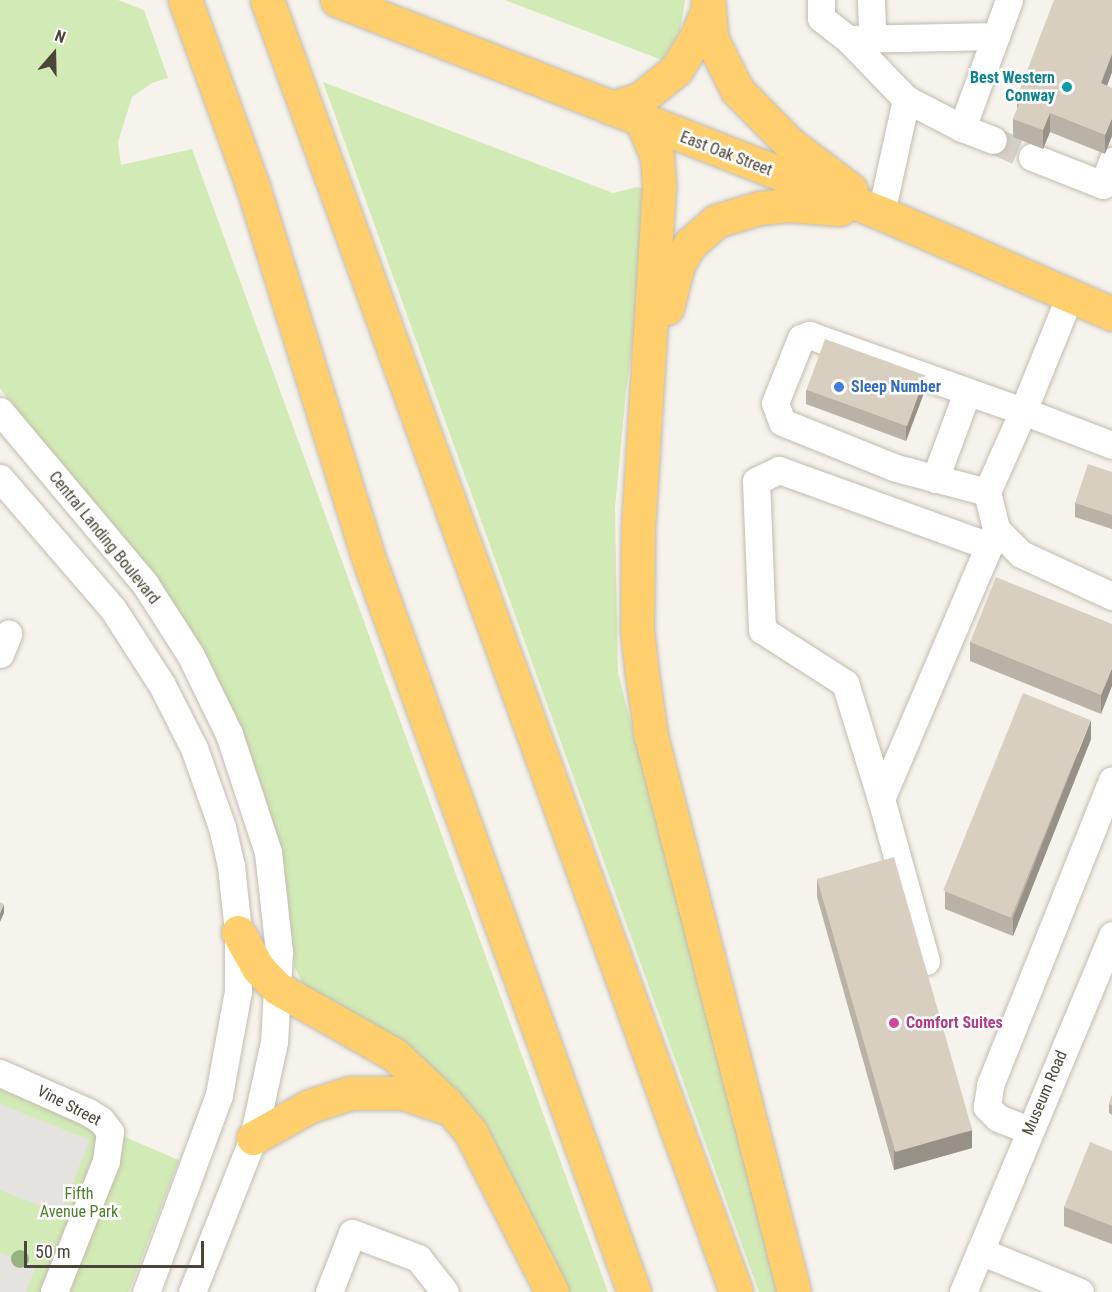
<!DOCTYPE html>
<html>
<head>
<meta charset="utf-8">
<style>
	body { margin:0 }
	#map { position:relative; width:1112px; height:1292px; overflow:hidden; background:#f6f3ec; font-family:"Roboto Condensed",sans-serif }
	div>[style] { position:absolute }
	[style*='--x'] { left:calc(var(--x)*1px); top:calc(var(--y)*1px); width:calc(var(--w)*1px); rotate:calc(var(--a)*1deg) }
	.green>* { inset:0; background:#d2eab5 }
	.parking>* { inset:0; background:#e5e3e0 }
	.minor-tunnel>* { height:27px; margin-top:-13.5px; transform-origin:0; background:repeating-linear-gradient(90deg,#d4d0c8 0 27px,transparent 0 41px) }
	.roads { filter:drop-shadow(0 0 2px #c2bbae) drop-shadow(0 0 2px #c2bbae) }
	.minor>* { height:27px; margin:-13.5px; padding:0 13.5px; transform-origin:13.5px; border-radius:13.5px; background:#fff }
	.highway>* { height:33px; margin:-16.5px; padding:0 16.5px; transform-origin:16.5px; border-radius:16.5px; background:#ffcf6e }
	.trees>* { width:18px; height:18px; margin:-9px; border-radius:50%; background:#97b381 }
	.wall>* { inset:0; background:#bab2a6 }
	.shaded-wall>* { inset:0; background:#979187 }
	.building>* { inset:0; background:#d8cfc1; transform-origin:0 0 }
	.dots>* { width:16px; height:16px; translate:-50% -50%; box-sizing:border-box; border:3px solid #fff; border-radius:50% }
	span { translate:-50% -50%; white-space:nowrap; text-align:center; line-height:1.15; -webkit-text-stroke:5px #fff; paint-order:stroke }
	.culture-label { font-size:16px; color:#0d838f; font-weight:700 }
	.right { translate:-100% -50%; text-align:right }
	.street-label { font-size:16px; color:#4b4439 }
	.shop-label { font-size:16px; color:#366cbe; font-weight:700 }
	.left { translate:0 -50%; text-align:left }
	.hotel-label { font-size:16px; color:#b23c85; font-weight:700 }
	.park-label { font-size:16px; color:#4a7f2a }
	.north { position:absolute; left:24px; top:24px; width:60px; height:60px; -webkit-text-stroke:4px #fff; paint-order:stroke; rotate:20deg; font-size:16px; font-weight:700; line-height:24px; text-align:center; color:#4b4439 }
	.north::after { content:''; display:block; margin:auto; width:21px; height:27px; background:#4b4439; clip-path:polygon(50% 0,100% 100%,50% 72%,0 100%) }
	.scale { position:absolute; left:24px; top:1241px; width:180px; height:27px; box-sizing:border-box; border:3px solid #4b4439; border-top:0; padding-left:8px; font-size:18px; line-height:21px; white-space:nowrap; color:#4b4439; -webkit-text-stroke:4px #fff; paint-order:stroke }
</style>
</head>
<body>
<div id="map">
	<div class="green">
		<div style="clip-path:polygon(0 0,118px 0,144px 10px,168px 78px,152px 83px,132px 97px,118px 142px,121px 165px,192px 149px,608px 1292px,562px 1292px,474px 1122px,303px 985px,294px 965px,280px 860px,266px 799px,245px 737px,214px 672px,146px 568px,0 389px)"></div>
		<div style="clip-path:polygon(505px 0,685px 0,680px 32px,662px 60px)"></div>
		<div style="clip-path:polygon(323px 82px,613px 193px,637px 187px,655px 192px,626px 391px,615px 508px,618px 673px,778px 1292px,759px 1292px)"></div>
		<div style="clip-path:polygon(0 1084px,179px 1160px,129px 1292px,0 1292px)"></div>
	</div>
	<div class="parking">
		<div style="clip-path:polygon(0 1104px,90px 1140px,60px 1214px,0 1190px)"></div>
		<div style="clip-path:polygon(0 1253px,36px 1266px,26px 1292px,0 1292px)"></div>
	</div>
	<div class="minor-tunnel">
		<div style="--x:993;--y:140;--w:43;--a:23.6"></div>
	</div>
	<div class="roads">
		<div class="minor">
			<div style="--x:821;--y:0;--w:18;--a:90"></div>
			<div style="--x:821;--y:18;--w:34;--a:38"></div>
			<div style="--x:871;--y:0;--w:38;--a:88"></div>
			<div style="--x:906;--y:99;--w:83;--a:-134"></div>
			<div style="--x:848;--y:39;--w:148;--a:-1.2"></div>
			<div style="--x:962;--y:128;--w:33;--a:21"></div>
			<div style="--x:1032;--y:157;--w:76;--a:21.5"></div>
			<div style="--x:1103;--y:185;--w:26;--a:-69"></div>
			<div style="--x:881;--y:213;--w:117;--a:-77.6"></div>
			<div style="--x:906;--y:99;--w:63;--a:27.4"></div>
			<div style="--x:962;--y:128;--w:136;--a:-69.8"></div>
			<div style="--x:0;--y:411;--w:226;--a:50"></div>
			<div style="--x:145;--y:584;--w:83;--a:57.3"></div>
			<div style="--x:190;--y:654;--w:89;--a:64"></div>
			<div style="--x:229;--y:734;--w:124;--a:71.7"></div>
			<div style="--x:268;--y:852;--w:100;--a:83.7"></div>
			<div style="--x:279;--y:951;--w:91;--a:93.1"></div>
			<div style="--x:274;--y:1042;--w:98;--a:102.3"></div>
			<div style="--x:253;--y:1138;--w:166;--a:111.6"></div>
			<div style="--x:1112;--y:445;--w:95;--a:-159.1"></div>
			<div style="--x:1023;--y:411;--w:89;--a:114"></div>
			<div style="--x:987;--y:492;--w:38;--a:76"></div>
			<div style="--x:996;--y:529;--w:35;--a:45"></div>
			<div style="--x:1021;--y:554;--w:100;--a:24.8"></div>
			<div style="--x:0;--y:478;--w:173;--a:49.2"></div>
			<div style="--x:113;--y:609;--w:90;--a:57.2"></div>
			<div style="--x:162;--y:685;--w:71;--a:63.1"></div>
			<div style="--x:194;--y:748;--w:84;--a:70.5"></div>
			<div style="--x:222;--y:827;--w:40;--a:77"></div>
			<div style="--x:231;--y:866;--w:66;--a:83.9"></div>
			<div style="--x:238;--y:932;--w:59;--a:90"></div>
			<div style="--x:238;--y:991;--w:106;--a:100.4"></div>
			<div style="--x:219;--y:1095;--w:210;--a:110.3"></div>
			<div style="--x:935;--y:479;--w:93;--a:-69.8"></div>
			<div style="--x:987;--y:492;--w:94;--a:-165.2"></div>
			<div style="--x:896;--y:468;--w:123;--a:-158"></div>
			<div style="--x:782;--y:422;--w:20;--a:-110"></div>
			<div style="--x:775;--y:403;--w:70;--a:-68.2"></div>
			<div style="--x:801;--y:338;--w:9;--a:-21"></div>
			<div style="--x:809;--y:335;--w:227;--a:19.6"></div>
			<div style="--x:1023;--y:411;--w:125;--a:-67.9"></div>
			<div style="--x:0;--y:654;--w:22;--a:-68"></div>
			<div style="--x:881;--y:799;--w:121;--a:-107.2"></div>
			<div style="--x:845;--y:683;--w:98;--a:-147.4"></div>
			<div style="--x:762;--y:630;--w:149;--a:-92.3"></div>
			<div style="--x:756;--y:481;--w:25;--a:-26"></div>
			<div style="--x:779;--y:470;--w:223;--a:19.9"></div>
			<div style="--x:926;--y:961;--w:168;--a:-105.5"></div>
			<div style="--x:881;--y:799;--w:293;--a:-66.9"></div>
			<div style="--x:0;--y:1073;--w:96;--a:23.9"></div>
			<div style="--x:88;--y:1112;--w:15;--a:32"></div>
			<div style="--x:101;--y:1120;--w:15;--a:53"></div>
			<div style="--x:110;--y:1132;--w:29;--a:98"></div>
			<div style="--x:106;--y:1161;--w:141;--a:111.7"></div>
			<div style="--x:1029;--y:1130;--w:33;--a:-159"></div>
			<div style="--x:998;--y:1118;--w:16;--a:-135"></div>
			<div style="--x:987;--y:1107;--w:22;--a:-82"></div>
			<div style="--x:990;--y:1085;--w:328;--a:-68.2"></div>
			<div style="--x:980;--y:1251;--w:108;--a:22.3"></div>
			<div style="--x:329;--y:1292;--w:63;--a:-68.7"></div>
			<div style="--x:352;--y:1233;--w:71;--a:20.7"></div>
			<div style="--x:418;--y:1258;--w:43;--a:51.5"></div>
			<div style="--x:963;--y:1292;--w:387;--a:-67.3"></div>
		</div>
		<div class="highway">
			<div style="--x:185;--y:0;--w:196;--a:70"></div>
			<div style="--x:252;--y:184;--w:387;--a:72.7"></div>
			<div style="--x:367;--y:554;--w:785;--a:70.11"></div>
			<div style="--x:267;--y:0;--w:1374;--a:70.05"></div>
			<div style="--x:337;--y:0;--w:584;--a:21.38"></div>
			<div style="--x:881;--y:213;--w:252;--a:23.6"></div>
			<div style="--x:708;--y:0;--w:38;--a:85"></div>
			<div style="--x:711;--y:38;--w:58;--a:63.4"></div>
			<div style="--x:737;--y:90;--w:76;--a:45.5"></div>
			<div style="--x:790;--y:144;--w:76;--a:37"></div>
			<div style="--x:611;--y:108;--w:30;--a:-17"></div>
			<div style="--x:640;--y:99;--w:46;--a:-38.9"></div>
			<div style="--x:676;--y:70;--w:36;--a:-58"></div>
			<div style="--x:695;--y:40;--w:34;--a:-67"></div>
			<div style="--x:642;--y:121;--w:38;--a:67"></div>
			<div style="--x:657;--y:156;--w:30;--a:86"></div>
			<div style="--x:659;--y:186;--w:346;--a:93.5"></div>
			<div style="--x:638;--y:531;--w:99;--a:90.6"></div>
			<div style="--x:637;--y:630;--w:44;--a:83.5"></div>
			<div style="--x:642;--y:674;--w:63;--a:81.7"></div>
			<div style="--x:651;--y:736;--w:574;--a:75.58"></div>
			<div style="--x:667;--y:308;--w:45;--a:-76"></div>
			<div style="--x:678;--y:264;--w:23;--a:-59"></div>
			<div style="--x:690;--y:244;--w:35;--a:-41"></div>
			<div style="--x:716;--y:221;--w:45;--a:-16.8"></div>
			<div style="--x:759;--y:208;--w:29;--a:-6"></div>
			<div style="--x:788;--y:205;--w:52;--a:4.4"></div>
			<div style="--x:238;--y:932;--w:41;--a:60.9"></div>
			<div style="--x:258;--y:968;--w:28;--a:46"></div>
			<div style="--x:277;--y:988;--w:136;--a:29.6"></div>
			<div style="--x:395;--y:1055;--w:71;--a:43.3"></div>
			<div style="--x:447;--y:1104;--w:38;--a:50"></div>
			<div style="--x:471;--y:1133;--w:178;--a:63"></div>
			<div style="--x:253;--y:1138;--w:65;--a:-29.3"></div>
			<div style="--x:310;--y:1106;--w:42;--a:-18"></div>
			<div style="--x:350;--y:1093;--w:53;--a:0"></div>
			<div style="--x:403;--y:1093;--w:44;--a:18.4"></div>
		</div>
	</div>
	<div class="trees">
		<div style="left:20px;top:1259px"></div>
	</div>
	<div class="wall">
		<div style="clip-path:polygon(1112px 0,1112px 72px,1107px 86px,1105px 154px,1050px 132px,1043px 149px,1013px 137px,1013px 119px,1017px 110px,1017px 97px)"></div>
		<div style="clip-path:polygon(806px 390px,925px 390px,906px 441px,806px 404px)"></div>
		<div style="clip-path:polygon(1112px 472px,1112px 529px,1075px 517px,1075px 503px)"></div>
		<div style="clip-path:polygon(1112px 624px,1101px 714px,970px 661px,970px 642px)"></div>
		<div style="clip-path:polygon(1091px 739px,1013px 936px,945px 909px,945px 891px)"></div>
		<div style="clip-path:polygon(817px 878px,972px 1148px,894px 1170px,817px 897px)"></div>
		<div style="clip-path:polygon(1112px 1095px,1112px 1115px,1109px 1113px,1109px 1104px)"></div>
		<div style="clip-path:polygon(1112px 1151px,1112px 1244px,1064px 1226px,1064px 1207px)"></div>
	</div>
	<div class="shaded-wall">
		<div style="clip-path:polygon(1112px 54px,1112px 72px,1101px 102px,1101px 83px)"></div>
		<div style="clip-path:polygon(1050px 113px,1050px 132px,1043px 149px,1043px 130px)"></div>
		<div style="clip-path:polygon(1112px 118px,1112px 136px,1105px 154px,1105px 135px)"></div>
		<div style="clip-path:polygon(925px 376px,925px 390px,906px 441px,906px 427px)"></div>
		<div style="clip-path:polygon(1112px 668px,1112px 686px,1101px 714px,1101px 695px)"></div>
		<div style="clip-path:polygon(1091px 720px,1091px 739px,1013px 936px,1013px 918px)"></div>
		<div style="clip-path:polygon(4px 904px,4px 913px,0 922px,0 913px)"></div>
		<div style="clip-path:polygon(972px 1130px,972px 1148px,894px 1170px,894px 1151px)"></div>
	</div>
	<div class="building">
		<div style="clip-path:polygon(1054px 0,1112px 0,1112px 54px,1101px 83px,1112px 88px,1112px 118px,1105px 135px,1050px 113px,1043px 130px,1013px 119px,1021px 99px,1017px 97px)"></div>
		<div style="left:825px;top:339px;width:107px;height:54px;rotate:20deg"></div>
		<div style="clip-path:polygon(1088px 464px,1112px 472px,1112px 515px,1075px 503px)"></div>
		<div style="clip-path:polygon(996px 577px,1112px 624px,1112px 668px,1101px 695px,970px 642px)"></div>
		<div style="left:1023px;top:693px;width:73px;height:213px;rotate:22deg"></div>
		<div style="left:894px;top:857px;width:284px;height:80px;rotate:74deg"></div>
		<div style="clip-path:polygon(0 902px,4px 904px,0 913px)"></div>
		<div style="clip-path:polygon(1112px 1095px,1112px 1105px,1109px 1104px)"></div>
		<div style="clip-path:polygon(1090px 1142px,1112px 1151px,1112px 1226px,1064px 1207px)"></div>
	</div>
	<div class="dots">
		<div style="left:1067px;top:87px;background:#0f9aa8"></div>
		<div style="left:839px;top:387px;background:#3f7fe0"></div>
		<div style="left:894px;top:1023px;background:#d1479c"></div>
	</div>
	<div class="culture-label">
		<span class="right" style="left:1055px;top:87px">Best Western<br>Conway</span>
	</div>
	<div class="street-label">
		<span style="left:726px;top:154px;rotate:21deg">East Oak Street</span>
		<span style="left:104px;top:538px;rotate:51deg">Central Landing Boulevard</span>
		<span style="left:1045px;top:1093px;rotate:-67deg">Museum Road</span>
		<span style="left:69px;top:1106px;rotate:27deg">Vine Street</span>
	</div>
	<div class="shop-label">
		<span class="left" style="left:851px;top:387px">Sleep Number</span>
	</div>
	<div class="hotel-label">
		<span class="left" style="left:906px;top:1023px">Comfort Suites</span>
	</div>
	<div class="park-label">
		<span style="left:79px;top:1203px">Fifth<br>Avenue Park</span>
	</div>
	<div class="north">N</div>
	<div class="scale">50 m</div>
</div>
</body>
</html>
